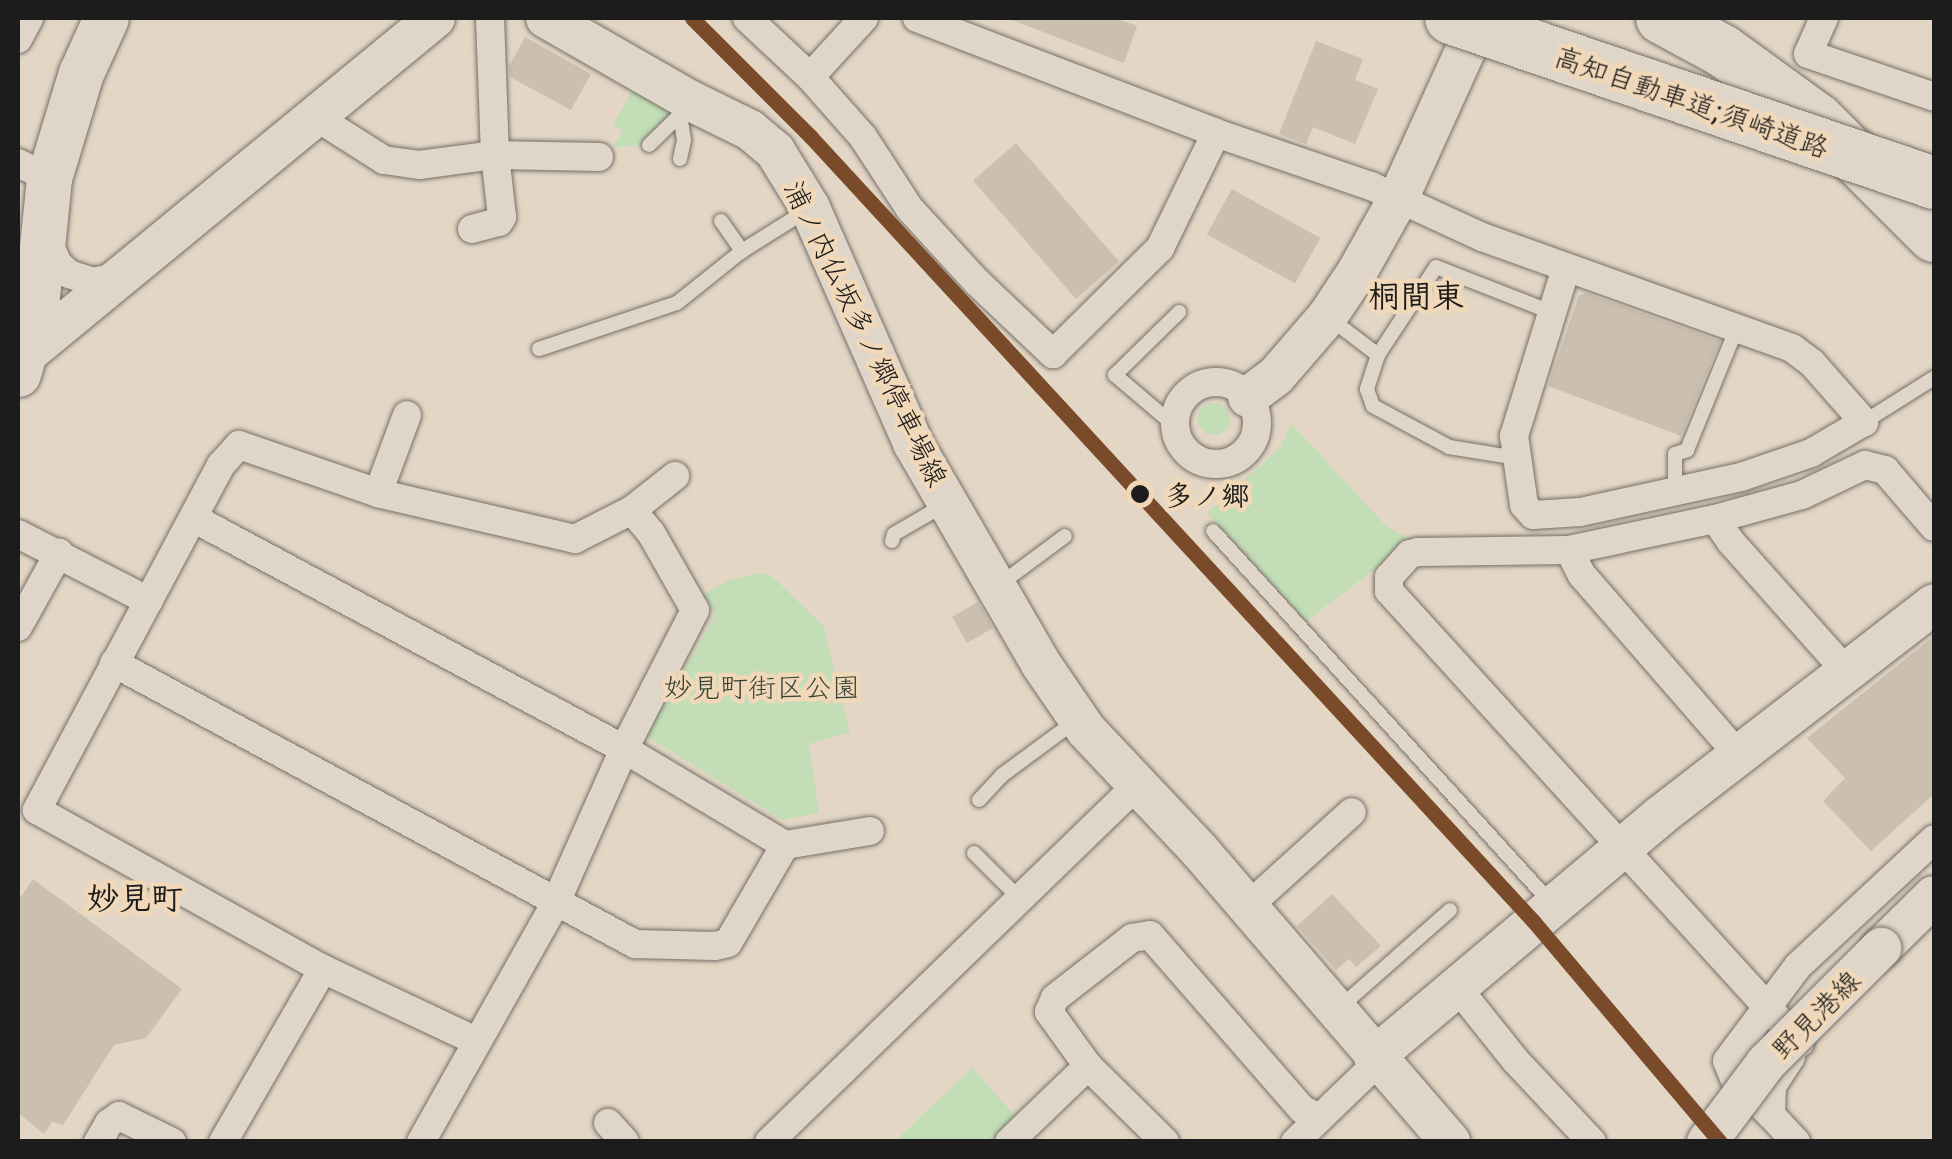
<!DOCTYPE html>
<html>
<head>
<meta charset="utf-8">
<style>
	body { margin:0 }
	#map { position:relative; width:1952px; height:1159px; overflow:hidden; background:#e3d6c5; font-family:"Playpen Sans","Klee One",sans-serif }
	div>[style] { position:absolute }
	[style*='--x'] { left:calc(var(--x)*1px); top:calc(var(--y)*1px); width:calc(var(--w)*1px); rotate:calc(var(--a)*1deg) }
	.green>* { inset:0; background:#c3deb7 }
	.round { border-radius:50% }
	.building>* { inset:0; background:#cbbfb0; transform-origin:0 0 }
	.roads { filter:drop-shadow(0 0 2px #767068) drop-shadow(0 0 2px #767068) }
	.lane>* { height:14px; margin:-7px; padding:0 7px; transform-origin:7px; border-radius:7px; background:#dfd5c9 }
	.street>* { height:28px; margin:-14px; padding:0 14px; transform-origin:14px; border-radius:14px; background:#dfd5c9 }
	.street>.ring { margin:-14px; padding:0; box-sizing:content-box; background:none; border:28px solid #dfd5c9; border-radius:50% }
	.secondary>* { height:40px; margin:-20px; padding:0 20px; transform-origin:20px; border-radius:20px; background:#dfd5c9 }
	.primary>* { height:45px; margin:-22.5px; padding:0 22.5px; transform-origin:22.5px; border-radius:22.5px; background:#dfd5c9 }
	.highway>* { height:52px; margin:-26px; padding:0 26px; transform-origin:26px; border-radius:26px; background:#dfd5c9 }
	.bridges { filter:drop-shadow(0 0 2px #767068) drop-shadow(0 0 2px #767068) }
	.secondary-bridge>* { height:40px; margin:-20px; padding:0 20px; transform-origin:20px; border-radius:20px; background:#dfd5c9 }
	.highway-bridge>* { height:52px; margin:-26px; padding:0 26px; transform-origin:26px; border-radius:26px; background:#dfd5c9 }
	.rail-1>* { height:15px; margin:-7.5px; padding:0 7.5px; transform-origin:7.5px; border-radius:7.5px; background:#7a4b2a }
	.dots>* { width:28px; height:28px; translate:-50% -50%; box-sizing:border-box; border:5px solid #f0d8b8; border-radius:50% }
	span { translate:-50% -50%; white-space:nowrap; text-align:center; line-height:1.15; -webkit-text-stroke:9px #f0d8b8; paint-order:stroke }
	.street-label { font-size:28px; color:#1c1c1c }
	.stop-label { font-size:28px; color:#1c1c1c; font-weight:700 }
	.left { translate:0 -50%; text-align:left }
	.park-label { font-size:28px; color:#384439 }
	.quarter-label { font-size:32px; color:#1c1c1c; font-weight:700 }
	.frame { position:absolute; inset:0; border:20px solid #1c1c1c; pointer-events:none }
</style>
</head>
<body>
<div id="map">
	<div class="green">
		<div style="clip-path:polygon(634px 87px,675px 113px,640px 145px,612px 148px,623px 132px,613px 125px)"></div>
		<div class="round" style="left:1198px;top:403px;width:32px;height:32px"></div>
		<div style="clip-path:polygon(1291px 423px,1385px 525px,1413px 541px,1306px 621px,1207px 513px,1281px 447px)"></div>
		<div style="clip-path:polygon(758px 573px,772px 576px,824px 627px,850px 732px,809px 744px,819px 813px,782px 820px,645px 735px,715px 616px,704px 594px,729px 580px)"></div>
		<div style="clip-path:polygon(972px 1068px,1018px 1119px,994px 1141px,894px 1142px)"></div>
	</div>
	<div class="building">
		<div style="clip-path:polygon(1007px 18px,1115px 18px,1137px 26px,1124px 63px)"></div>
		<div style="clip-path:polygon(525px 37px,591px 74px,571px 110px,510px 77px,509px 66px)"></div>
		<div style="clip-path:polygon(1316px 41px,1363px 59px,1355px 80px,1378px 89px,1355px 144px,1313px 127px,1306px 144px,1279px 134px)"></div>
		<div style="left:1016px;top:143px;width:157px;height:57px;rotate:49deg"></div>
		<div style="left:1232px;top:189px;width:101px;height:52px;rotate:29deg"></div>
		<div style="clip-path:polygon(1586px 293px,1720px 341px,1681px 436px,1548px 386px,1579px 295px)"></div>
		<div style="left:978px;top:602px;width:30px;height:30px;rotate:60deg"></div>
		<div style="clip-path:polygon(1934px 636px,1934px 794px,1871px 851px,1823px 801px,1845px 778px,1807px 738px)"></div>
		<div style="clip-path:polygon(33px 879px,182px 989px,146px 1038px,114px 1045px,63px 1125px,52px 1122px,44px 1134px,18px 1113px,18px 901px)"></div>
		<div style="clip-path:polygon(1332px 894px,1381px 946px,1356px 967px,1349px 959px,1336px 970px,1297px 926px)"></div>
	</div>
	<div class="roads">
		<div class="lane">
			<div style="--x:649;--y:145;--w:43;--a:-44.1"></div>
			<div style="--x:680;--y:159;--w:19;--a:-78"></div>
			<div style="--x:684;--y:140;--w:25;--a:-99"></div>
			<div style="--x:680;--y:115;--w:12;--a:-59"></div>
			<div style="--x:721;--y:221;--w:37;--a:55"></div>
			<div style="--x:1332;--y:320;--w:58;--a:37.3"></div>
			<div style="--x:1378;--y:355;--w:36;--a:108"></div>
			<div style="--x:1367;--y:389;--w:18;--a:71"></div>
			<div style="--x:1373;--y:406;--w:86;--a:28.3"></div>
			<div style="--x:1449;--y:447;--w:70;--a:9.1"></div>
			<div style="--x:539;--y:349;--w:145;--a:-18.4"></div>
			<div style="--x:677;--y:303;--w:83;--a:-38.7"></div>
			<div style="--x:742;--y:251;--w:79;--a:-32.1"></div>
			<div style="--x:1378;--y:355;--w:105;--a:-56.6"></div>
			<div style="--x:1436;--y:267;--w:123;--a:21.4"></div>
			<div style="--x:1864;--y:422;--w:83;--a:-32.2"></div>
			<div style="--x:1175;--y:426;--w:79;--a:-139.6"></div>
			<div style="--x:1115;--y:375;--w:90;--a:-44.5"></div>
			<div style="--x:1675;--y:491;--w:37;--a:-90"></div>
			<div style="--x:1675;--y:454;--w:13;--a:-18"></div>
			<div style="--x:1687;--y:450;--w:130;--a:-67.8"></div>
			<div style="--x:1213;--y:531;--w:504;--a:47.73"></div>
			<div style="--x:892;--y:541;--w:7;--a:-74"></div>
			<div style="--x:894;--y:534;--w:58;--a:-30.1"></div>
			<div style="--x:999;--y:585;--w:82;--a:-36.6"></div>
			<div style="--x:979;--y:800;--w:33;--a:-47"></div>
			<div style="--x:1001;--y:776;--w:91;--a:-36.5"></div>
			<div style="--x:974;--y:853;--w:64;--a:45"></div>
			<div style="--x:1339;--y:1008;--w:148;--a:-41.4"></div>
		</div>
		<div class="street">
			<div style="--x:747;--y:18;--w:86;--a:43.1"></div>
			<div style="--x:810;--y:77;--w:80;--a:48.5"></div>
			<div style="--x:863;--y:137;--w:86;--a:56.9"></div>
			<div style="--x:910;--y:209;--w:99;--a:47.5"></div>
			<div style="--x:977;--y:282;--w:105;--a:43.5"></div>
			<div style="--x:1053;--y:354;--w:151;--a:-44.7"></div>
			<div style="--x:1160;--y:248;--w:128;--a:-64"></div>
			<div style="--x:917;--y:18;--w:320;--a:21"></div>
			<div style="--x:1216;--y:133;--w:164;--a:18.9"></div>
			<div style="--x:1371;--y:186;--w:122;--a:24.7"></div>
			<div style="--x:1482;--y:237;--w:329;--a:19.7"></div>
			<div style="--x:1792;--y:348;--w:25;--a:37"></div>
			<div style="--x:1812;--y:363;--w:79;--a:48.6"></div>
			<div style="--x:1864;--y:422;--w:61;--a:149.7"></div>
			<div style="--x:1811;--y:453;--w:74;--a:161.1"></div>
			<div style="--x:1741;--y:477;--w:165;--a:167.7"></div>
			<div style="--x:1580;--y:512;--w:47;--a:176.3"></div>
			<div style="--x:1533;--y:515;--w:13;--a:-132"></div>
			<div style="--x:1524;--y:505;--w:70;--a:-98.2"></div>
			<div style="--x:1514;--y:436;--w:176;--a:-72.8"></div>
			<div style="--x:1824;--y:18;--w:39;--a:114"></div>
			<div style="--x:1808;--y:54;--w:133;--a:18.8"></div>
			<div style="--x:18;--y:39;--w:24;--a:-62"></div>
			<div style="--x:810;--y:77;--w:80;--a:-47.5"></div>
			<div style="--x:313;--y:115;--w:84;--a:32.4"></div>
			<div style="--x:384;--y:160;--w:35;--a:8"></div>
			<div style="--x:419;--y:165;--w:77;--a:-7.5"></div>
			<div style="--x:495;--y:155;--w:137;--a:-92.1"></div>
			<div style="--x:18;--y:163;--w:34;--a:26"></div>
			<div style="--x:472;--y:229;--w:28;--a:-15"></div>
			<div style="--x:499;--y:222;--w:6;--a:-59"></div>
			<div style="--x:502;--y:217;--w:62;--a:-96.4"></div>
			<div style="--x:495;--y:155;--w:104;--a:1.1"></div>
			<div style="--x:46;--y:237;--w:30;--a:66"></div>
			<div style="--x:58;--y:264;--w:15;--a:42"></div>
			<div style="--x:69;--y:274;--w:25;--a:18"></div>
			<div style="--x:93;--y:282;--w:24;--a:-12"></div>
			<div class="ring" style="left:1175px;top:382px;width:54px;height:54px"></div>
			<div style="--x:378;--y:493;--w:83;--a:-69.6"></div>
			<div style="--x:632;--y:510;--w:55;--a:-38.3"></div>
			<div style="--x:195;--y:519;--w:487;--a:28.2"></div>
			<div style="--x:624;--y:749;--w:187;--a:30.8"></div>
			<div style="--x:1715;--y:519;--w:28;--a:55"></div>
			<div style="--x:1731;--y:542;--w:173;--a:48.3"></div>
			<div style="--x:18;--y:534;--w:147;--a:27.1"></div>
			<div style="--x:1569;--y:550;--w:28;--a:63"></div>
			<div style="--x:1582;--y:575;--w:241;--a:49"></div>
			<div style="--x:18;--y:627;--w:85;--a:-61"></div>
			<div style="--x:114;--y:663;--w:592;--a:28.34"></div>
			<div style="--x:635;--y:944;--w:80;--a:1.4"></div>
			<div style="--x:715;--y:946;--w:13;--a:-13"></div>
			<div style="--x:728;--y:943;--w:113;--a:-59.8"></div>
			<div style="--x:785;--y:845;--w:86;--a:-9.4"></div>
			<div style="--x:1245;--y:909;--w:144;--a:-42.2"></div>
			<div style="--x:1456;--y:986;--w:95;--a:51.4"></div>
			<div style="--x:1515;--y:1060;--w:112;--a:46.8"></div>
			<div style="--x:1800;--y:1043;--w:611;--a:-132.28"></div>
			<div style="--x:1389;--y:591;--w:14;--a:-90"></div>
			<div style="--x:1389;--y:577;--w:31;--a:-48"></div>
			<div style="--x:1410;--y:554;--w:8;--a:-14"></div>
			<div style="--x:1418;--y:552;--w:151;--a:-0.8"></div>
			<div style="--x:1569;--y:550;--w:149;--a:-12"></div>
			<div style="--x:1715;--y:519;--w:90;--a:-15.4"></div>
			<div style="--x:1802;--y:495;--w:70;--a:-25.5"></div>
			<div style="--x:1865;--y:465;--w:21;--a:14"></div>
			<div style="--x:1885;--y:470;--w:75;--a:49.3"></div>
			<div style="--x:1791;--y:1057;--w:35;--a:123"></div>
			<div style="--x:1772;--y:1086;--w:29;--a:92"></div>
			<div style="--x:1771;--y:1115;--w:52;--a:-135"></div>
			<div style="--x:1734;--y:1078;--w:18;--a:-112"></div>
			<div style="--x:1727;--y:1061;--w:119;--a:-53.2"></div>
			<div style="--x:1798;--y:966;--w:186;--a:-43"></div>
			<div style="--x:1088;--y:1066;--w:67;--a:-125.8"></div>
			<div style="--x:1049;--y:1012;--w:15;--a:-67"></div>
			<div style="--x:1055;--y:998;--w:98;--a:-37.9"></div>
			<div style="--x:1132;--y:938;--w:18;--a:-9"></div>
			<div style="--x:1150;--y:935;--w:231;--a:48.9"></div>
			<div style="--x:1302;--y:1109;--w:19;--a:28"></div>
			<div style="--x:1771;--y:1115;--w:37;--a:47"></div>
			<div style="--x:608;--y:1123;--w:25;--a:48"></div>
			<div style="--x:98;--y:1142;--w:22;--a:-60"></div>
			<div style="--x:109;--y:1123;--w:12;--a:-35"></div>
			<div style="--x:119;--y:1116;--w:59;--a:26.1"></div>
			<div style="--x:223;--y:1142;--w:200;--a:-60"></div>
			<div style="--x:421;--y:1142;--w:275;--a:-60.6"></div>
			<div style="--x:556;--y:902;--w:167;--a:-66"></div>
			<div style="--x:624;--y:749;--w:156;--a:-62.9"></div>
			<div style="--x:695;--y:610;--w:89;--a:-119.7"></div>
			<div style="--x:651;--y:533;--w:30;--a:-130"></div>
			<div style="--x:632;--y:510;--w:64;--a:153"></div>
			<div style="--x:575;--y:539;--w:202;--a:-166.9"></div>
			<div style="--x:378;--y:493;--w:147;--a:-160.9"></div>
			<div style="--x:239;--y:445;--w:27;--a:132"></div>
			<div style="--x:221;--y:465;--w:391;--a:118.1"></div>
			<div style="--x:37;--y:810;--w:327;--a:29.1"></div>
			<div style="--x:323;--y:969;--w:169;--a:25.2"></div>
			<div style="--x:769;--y:1142;--w:511;--a:-44.13"></div>
			<div style="--x:1009;--y:1142;--w:110;--a:-43.9"></div>
			<div style="--x:1088;--y:1066;--w:108;--a:44.6"></div>
			<div style="--x:1295;--y:1142;--w:117;--a:-44"></div>
		</div>
		<div class="secondary">
			<div style="--x:546;--y:18;--w:165;--a:29.8"></div>
			<div style="--x:689;--y:100;--w:68;--a:26.2"></div>
			<div style="--x:750;--y:130;--w:33;--a:40"></div>
			<div style="--x:775;--y:151;--w:67;--a:58.4"></div>
			<div style="--x:810;--y:208;--w:257;--a:66.3"></div>
			<div style="--x:913;--y:443;--w:255;--a:59.9"></div>
			<div style="--x:1041;--y:664;--w:80;--a:55.7"></div>
			<div style="--x:1086;--y:730;--w:166;--a:46.7"></div>
			<div style="--x:1200;--y:851;--w:384;--a:49.3"></div>
			<div style="--x:24;--y:356;--w:532;--a:-39.43"></div>
			<div style="--x:1248;--y:397;--w:35;--a:-37"></div>
			<div style="--x:1276;--y:376;--w:78;--a:-49.2"></div>
			<div style="--x:1327;--y:317;--w:54;--a:-56.3"></div>
			<div style="--x:1357;--y:272;--w:84;--a:-60.7"></div>
			<div style="--x:1398;--y:199;--w:199;--a:-65.6"></div>
			<div style="--x:1881;--y:948;--w:74;--a:-44.5"></div>
			<div style="--x:1374;--y:1057;--w:374;--a:-40.1"></div>
			<div style="--x:1660;--y:816;--w:346;--a:-37.7"></div>
		</div>
		<div class="primary">
			<div style="--x:18;--y:374;--w:60;--a:-73.7"></div>
			<div style="--x:35;--y:316;--w:139;--a:-84.2"></div>
			<div style="--x:49;--y:178;--w:110;--a:-73.1"></div>
			<div style="--x:81;--y:73;--w:60;--a:-65.6"></div>
		</div>
		<div class="highway">
			<div style="--x:1662;--y:18;--w:69;--a:28.4"></div>
			<div style="--x:1723;--y:51;--w:117;--a:36"></div>
			<div style="--x:1818;--y:120;--w:164;--a:45"></div>
		</div>
	</div>
	<div class="bridges">
		<div class="secondary-bridge">
			<div style="--x:1707;--y:1142;--w:99;--a:-53.2"></div>
			<div style="--x:1766;--y:1063;--w:163;--a:-45"></div>
		</div>
		<div class="highway-bridge">
			<div style="--x:1451;--y:18;--w:510;--a:18.86"></div>
		</div>
	</div>
	<div class="rail-1">
		<div style="--x:692;--y:18;--w:167;--a:45"></div>
		<div style="--x:810;--y:136;--w:1069;--a:47.35"></div>
		<div style="--x:1534;--y:922;--w:288;--a:49.8"></div>
	</div>
	<div class="dots">
		<div style="left:1140px;top:494px;background:#1c1c1c"></div>
	</div>
	<div class="street-label">
		<span style="left:1692px;top:101px;rotate:19deg">高知自動車道;須崎道路</span>
		<span style="left:867px;top:333px;rotate:64deg">浦ノ内仏坂多ノ郷停車場線</span>
		<span style="left:1815px;top:1014px;rotate:-45deg">野見港線</span>
	</div>
	<div class="stop-label">
		<span class="left" style="left:1165px;top:494px">多ノ郷</span>
	</div>
	<div class="park-label">
		<span style="left:762px;top:686px">妙見町街区公園</span>
	</div>
	<div class="quarter-label">
		<span style="left:1416px;top:294px">桐間東</span>
		<span style="left:135px;top:896px">妙見町</span>
	</div>
	<div class="frame"></div>
</div>
</body>
</html>
